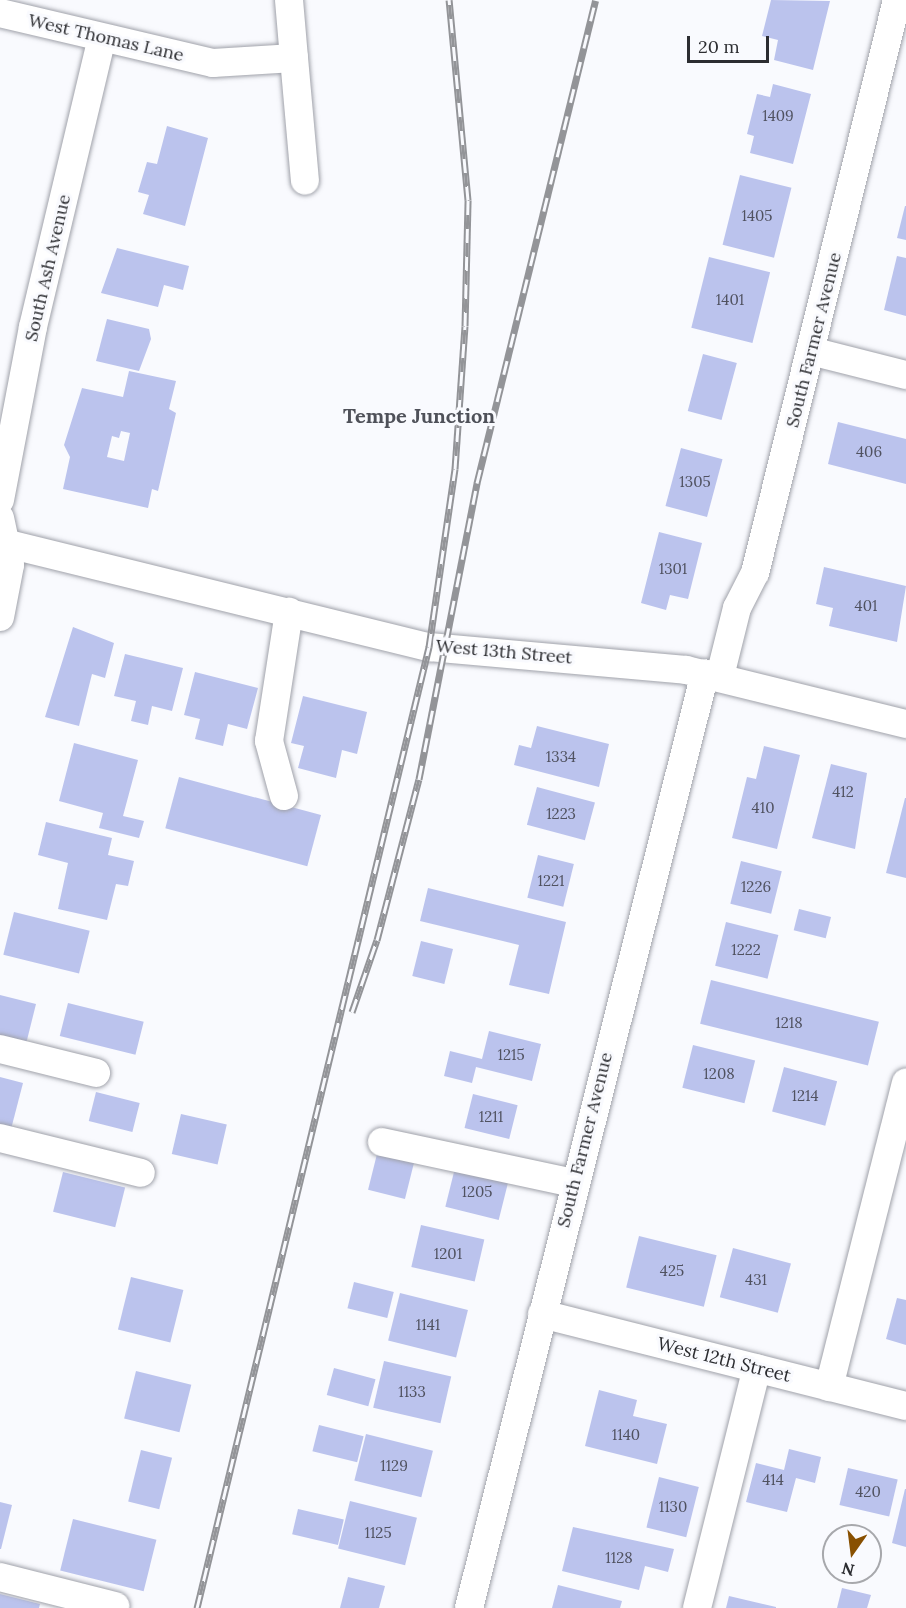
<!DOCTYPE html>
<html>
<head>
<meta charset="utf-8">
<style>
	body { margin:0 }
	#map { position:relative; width:906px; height:1608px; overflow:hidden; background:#f9fafe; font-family:Lora,serif }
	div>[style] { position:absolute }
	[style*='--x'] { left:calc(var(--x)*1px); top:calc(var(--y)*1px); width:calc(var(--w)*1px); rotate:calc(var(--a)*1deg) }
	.building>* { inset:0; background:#bbc3ed; transform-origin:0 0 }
	.roads { filter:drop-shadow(0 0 2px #a0a2aa) drop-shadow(0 0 2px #a0a2aa) }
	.minor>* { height:28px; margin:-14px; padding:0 14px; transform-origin:14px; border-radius:14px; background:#fff }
	.rail>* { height:7px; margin-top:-3.5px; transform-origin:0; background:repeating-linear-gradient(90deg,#f9fafe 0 14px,#939498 0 28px); box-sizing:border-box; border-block:2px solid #939498 }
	span { translate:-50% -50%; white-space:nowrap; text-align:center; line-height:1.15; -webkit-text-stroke:6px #f9fafe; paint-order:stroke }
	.number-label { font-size:15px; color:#505260 }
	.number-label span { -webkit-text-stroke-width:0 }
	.street-label { font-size:18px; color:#2c2d31 }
	.neighbourhood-label { font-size:20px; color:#4f5159; font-weight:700 }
	.north { position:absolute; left:822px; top:1524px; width:60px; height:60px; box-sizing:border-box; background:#f9fafe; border:2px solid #a7a8ac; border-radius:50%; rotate:194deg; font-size:16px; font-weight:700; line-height:24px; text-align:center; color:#2c2d31 }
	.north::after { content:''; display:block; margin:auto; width:21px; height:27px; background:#885001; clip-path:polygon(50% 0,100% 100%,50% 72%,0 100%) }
	.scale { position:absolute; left:687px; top:36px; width:82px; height:27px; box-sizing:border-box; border:3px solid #2c2d31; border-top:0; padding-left:8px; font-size:18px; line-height:21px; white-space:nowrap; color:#2c2d31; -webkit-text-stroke:4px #f9fafe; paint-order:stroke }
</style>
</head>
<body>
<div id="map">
	<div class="building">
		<div style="clip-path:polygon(771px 0,830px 1px,813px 70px,774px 60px,778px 40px,762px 36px)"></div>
		<div style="clip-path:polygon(773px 84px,811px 94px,793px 164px,750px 153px,754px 136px,747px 134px,757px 94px,770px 97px)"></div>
		<div style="clip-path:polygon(167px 126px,208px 138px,185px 226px,143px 214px,149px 195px,138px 192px,147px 162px,157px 164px)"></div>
		<div style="left:740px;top:175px;width:53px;height:72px;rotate:14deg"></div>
		<div style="clip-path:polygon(905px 206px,906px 206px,906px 240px,897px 238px)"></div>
		<div style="clip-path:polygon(117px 248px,189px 266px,183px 290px,164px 285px,158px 307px,101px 293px)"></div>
		<div style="clip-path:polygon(897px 256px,906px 258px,906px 316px,884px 310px)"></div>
		<div style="left:709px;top:257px;width:63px;height:73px;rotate:14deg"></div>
		<div style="clip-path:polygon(107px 319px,149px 329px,151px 339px,139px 371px,96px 361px)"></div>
		<div style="left:703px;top:354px;width:35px;height:59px;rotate:15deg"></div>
		<div style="clip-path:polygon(evenodd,129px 371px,176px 381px,169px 409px,176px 413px,158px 491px,152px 489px,148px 508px,63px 489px,70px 457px,64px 445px,82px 388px,123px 397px,129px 371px,121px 431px,130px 433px,124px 461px,107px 457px,112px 436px,119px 438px,121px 431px)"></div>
		<div style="clip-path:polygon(838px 422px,906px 439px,906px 484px,828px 464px)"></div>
		<div style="left:681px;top:448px;width:43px;height:60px;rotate:15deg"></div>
		<div style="clip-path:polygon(659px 532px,702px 543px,688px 599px,670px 595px,666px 610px,641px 603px)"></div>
		<div style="clip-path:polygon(824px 567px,906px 586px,897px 642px,829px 626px,833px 608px,816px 604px)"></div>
		<div style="clip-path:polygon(73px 627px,114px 643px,105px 678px,92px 674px,79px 726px,45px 717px)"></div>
		<div style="clip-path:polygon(125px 654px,183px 668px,172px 711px,152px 706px,148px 725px,131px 721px,136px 701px,114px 696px)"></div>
		<div style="clip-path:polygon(195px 672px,258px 688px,247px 729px,228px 724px,223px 746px,195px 739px,200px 719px,184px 715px)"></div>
		<div style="clip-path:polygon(303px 696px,367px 712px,357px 754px,342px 750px,336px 778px,298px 768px,304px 746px,291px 743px)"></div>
		<div style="clip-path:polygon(537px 726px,609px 744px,599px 787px,514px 765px,519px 745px,531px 748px)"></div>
		<div style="clip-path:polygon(74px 743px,138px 760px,123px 816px,144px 821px,139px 838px,99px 828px,103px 813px,59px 801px)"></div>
		<div style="clip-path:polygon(764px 746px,800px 755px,777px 849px,732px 838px,747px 777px,756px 779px)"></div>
		<div style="clip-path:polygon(831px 764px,867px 773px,855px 849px,812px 838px)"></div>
		<div style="left:179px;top:777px;width:147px;height:53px;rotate:15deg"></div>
		<div style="left:537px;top:787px;width:60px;height:39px;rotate:15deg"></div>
		<div style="clip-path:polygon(905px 798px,906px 798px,906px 878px,886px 873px)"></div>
		<div style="clip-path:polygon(46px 822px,112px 838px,108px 855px,134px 861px,128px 886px,116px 884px,107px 920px,58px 909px,68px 863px,38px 855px)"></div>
		<div style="left:538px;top:855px;width:37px;height:44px;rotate:14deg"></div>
		<div style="left:741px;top:861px;width:42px;height:44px;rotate:14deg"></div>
		<div style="clip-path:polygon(428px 888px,566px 922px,549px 994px,509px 985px,519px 945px,420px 921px)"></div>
		<div style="left:799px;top:909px;width:33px;height:22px;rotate:14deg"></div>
		<div style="left:14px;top:912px;width:78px;height:44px;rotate:14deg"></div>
		<div style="left:726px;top:922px;width:54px;height:45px;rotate:14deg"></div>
		<div style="left:421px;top:941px;width:33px;height:36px;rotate:14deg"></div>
		<div style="left:711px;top:980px;width:173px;height:45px;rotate:14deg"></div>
		<div style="clip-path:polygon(0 995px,36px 1004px,25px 1048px,0 1041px)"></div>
		<div style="left:68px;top:1003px;width:78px;height:34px;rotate:14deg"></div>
		<div style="clip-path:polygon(489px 1031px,541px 1044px,532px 1081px,476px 1067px,472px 1083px,444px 1076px,450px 1051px,482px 1059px)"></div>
		<div style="left:693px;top:1045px;width:64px;height:44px;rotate:14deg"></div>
		<div style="left:784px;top:1067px;width:55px;height:46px;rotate:15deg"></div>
		<div style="clip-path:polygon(0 1077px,23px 1083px,10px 1133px,0 1131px)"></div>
		<div style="left:96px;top:1092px;width:45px;height:30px;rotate:14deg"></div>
		<div style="left:473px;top:1094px;width:46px;height:35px;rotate:14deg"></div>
		<div style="left:181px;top:1114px;width:47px;height:41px;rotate:13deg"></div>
		<div style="left:378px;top:1150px;width:38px;height:41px;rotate:14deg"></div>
		<div style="left:456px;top:1164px;width:55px;height:44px;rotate:14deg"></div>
		<div style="left:63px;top:1172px;width:64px;height:41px;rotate:14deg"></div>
		<div style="left:421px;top:1225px;width:65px;height:43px;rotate:13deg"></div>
		<div style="left:639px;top:1236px;width:80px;height:53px;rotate:14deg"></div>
		<div style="left:733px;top:1248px;width:60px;height:51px;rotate:15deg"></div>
		<div style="left:131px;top:1277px;width:54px;height:54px;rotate:14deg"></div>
		<div style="left:354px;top:1282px;width:41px;height:27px;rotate:14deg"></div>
		<div style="left:400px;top:1293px;width:70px;height:49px;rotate:14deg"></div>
		<div style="clip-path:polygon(897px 1298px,906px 1300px,906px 1345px,886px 1339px)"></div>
		<div style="left:384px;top:1361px;width:69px;height:48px;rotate:13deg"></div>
		<div style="left:334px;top:1368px;width:43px;height:28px;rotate:15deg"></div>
		<div style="left:136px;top:1371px;width:57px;height:49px;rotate:14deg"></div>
		<div style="clip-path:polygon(599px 1390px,637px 1400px,633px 1416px,667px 1424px,657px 1464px,585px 1446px)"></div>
		<div style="left:319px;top:1425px;width:46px;height:27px;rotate:14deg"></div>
		<div style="left:366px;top:1434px;width:69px;height:48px;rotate:14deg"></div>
		<div style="clip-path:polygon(789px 1449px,821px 1457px,815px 1483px,796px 1478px,787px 1512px,746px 1502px,756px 1463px,784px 1470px)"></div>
		<div style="left:141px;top:1450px;width:32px;height:53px;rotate:14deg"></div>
		<div style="left:848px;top:1468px;width:51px;height:38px;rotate:13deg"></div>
		<div style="left:659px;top:1477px;width:41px;height:52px;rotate:14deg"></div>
		<div style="clip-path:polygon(905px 1489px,906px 1489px,906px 1547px,892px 1543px)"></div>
		<div style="left:350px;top:1501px;width:69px;height:49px;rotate:14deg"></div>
		<div style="clip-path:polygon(0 1502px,12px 1505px,1px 1549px,0 1549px)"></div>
		<div style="left:298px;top:1509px;width:47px;height:26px;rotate:13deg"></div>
		<div style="left:73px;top:1519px;width:86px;height:53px;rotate:14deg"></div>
		<div style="clip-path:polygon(573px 1527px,674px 1549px,668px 1572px,645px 1566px,639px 1590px,562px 1571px)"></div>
		<div style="clip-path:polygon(348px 1577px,385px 1586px,379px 1608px,340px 1608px)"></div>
		<div style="clip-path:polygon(558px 1585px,622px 1601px,620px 1608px,552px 1608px)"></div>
		<div style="clip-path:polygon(842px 1588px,871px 1595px,867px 1608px,837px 1608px)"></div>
		<div style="clip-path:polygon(0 1594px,40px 1604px,39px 1608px,0 1608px)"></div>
		<div style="clip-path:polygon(729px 1596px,776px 1607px,776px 1608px,726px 1608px)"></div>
	</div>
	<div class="roads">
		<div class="minor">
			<div style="--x:289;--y:0;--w:58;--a:85.1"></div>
			<div style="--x:0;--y:13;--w:219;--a:13.2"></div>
			<div style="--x:213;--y:63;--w:81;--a:-3.5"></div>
			<div style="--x:294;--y:58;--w:123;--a:84.9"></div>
			<div style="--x:811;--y:351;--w:98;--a:14.2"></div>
			<div style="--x:0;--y:500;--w:176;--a:-79.2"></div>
			<div style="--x:33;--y:327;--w:297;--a:-76.6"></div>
			<div style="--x:0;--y:518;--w:48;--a:78"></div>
			<div style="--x:10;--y:565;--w:53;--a:100.9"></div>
			<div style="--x:0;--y:542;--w:442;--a:13.8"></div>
			<div style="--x:429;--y:647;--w:258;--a:5.1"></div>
			<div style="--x:686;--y:670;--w:227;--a:13.8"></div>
			<div style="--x:720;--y:676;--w:70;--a:-76"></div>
			<div style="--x:737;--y:608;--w:39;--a:-63"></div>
			<div style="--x:755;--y:573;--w:590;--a:-76.08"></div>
			<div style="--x:284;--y:796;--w:57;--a:-105.3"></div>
			<div style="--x:269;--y:741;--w:131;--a:-81.2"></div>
			<div style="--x:0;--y:1049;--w:99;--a:14"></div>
			<div style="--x:0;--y:1138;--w:145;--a:13.9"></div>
			<div style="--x:382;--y:1142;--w:196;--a:12.1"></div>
			<div style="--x:542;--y:1314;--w:375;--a:14.2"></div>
			<div style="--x:829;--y:1387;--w:314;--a:-75.8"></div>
			<div style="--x:0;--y:1577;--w:119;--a:14.2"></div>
			<div style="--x:469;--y:1608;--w:964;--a:-75.83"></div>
			<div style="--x:697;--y:1608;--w:247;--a:-76"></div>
		</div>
	</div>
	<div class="rail">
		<div style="--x:352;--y:1012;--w:76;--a:-70.9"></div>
		<div style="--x:377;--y:940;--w:166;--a:-75.4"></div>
		<div style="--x:419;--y:779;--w:302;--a:-78.9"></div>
		<div style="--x:477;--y:483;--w:497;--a:-76.2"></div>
		<div style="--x:197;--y:1608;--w:989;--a:-76.43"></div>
		<div style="--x:429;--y:647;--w:180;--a:-81.7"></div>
		<div style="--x:455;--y:469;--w:143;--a:-86"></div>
		<div style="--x:465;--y:326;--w:126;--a:-88.6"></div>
		<div style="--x:468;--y:200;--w:201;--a:-95.4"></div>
	</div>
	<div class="number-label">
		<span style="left:778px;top:116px">1409</span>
		<span style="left:757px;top:216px">1405</span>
		<span style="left:730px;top:300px">1401</span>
		<span style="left:869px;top:452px">406</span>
		<span style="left:695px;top:482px">1305</span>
		<span style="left:673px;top:569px">1301</span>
		<span style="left:866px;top:606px">401</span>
		<span style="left:561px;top:757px">1334</span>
		<span style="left:843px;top:792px">412</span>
		<span style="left:763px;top:808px">410</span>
		<span style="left:561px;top:814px">1223</span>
		<span style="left:551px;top:881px">1221</span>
		<span style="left:756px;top:887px">1226</span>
		<span style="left:746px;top:950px">1222</span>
		<span style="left:789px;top:1023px">1218</span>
		<span style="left:511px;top:1055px">1215</span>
		<span style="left:719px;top:1074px">1208</span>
		<span style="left:805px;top:1096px">1214</span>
		<span style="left:491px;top:1117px">1211</span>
		<span style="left:477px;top:1192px">1205</span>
		<span style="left:448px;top:1254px">1201</span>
		<span style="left:672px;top:1271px">425</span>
		<span style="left:756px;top:1280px">431</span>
		<span style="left:428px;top:1325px">1141</span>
		<span style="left:412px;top:1392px">1133</span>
		<span style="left:626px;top:1435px">1140</span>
		<span style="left:394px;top:1466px">1129</span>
		<span style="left:773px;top:1480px">414</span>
		<span style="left:868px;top:1492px">420</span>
		<span style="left:673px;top:1507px">1130</span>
		<span style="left:378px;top:1533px">1125</span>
		<span style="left:619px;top:1558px">1128</span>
	</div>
	<div class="street-label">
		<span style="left:106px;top:38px;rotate:13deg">West Thomas Lane</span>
		<span style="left:48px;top:268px;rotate:-77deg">South Ash Avenue</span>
		<span style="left:814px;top:340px;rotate:-76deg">South Farmer Avenue</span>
		<span style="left:504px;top:652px;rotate:5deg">West 13th Street</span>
		<span style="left:585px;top:1140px;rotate:-76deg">South Farmer Avenue</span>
		<span style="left:724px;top:1360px;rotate:14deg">West 12th Street</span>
	</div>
	<div class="neighbourhood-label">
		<span style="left:419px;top:415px">Tempe Junction</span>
	</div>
	<div class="north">N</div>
	<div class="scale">20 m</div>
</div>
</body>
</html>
